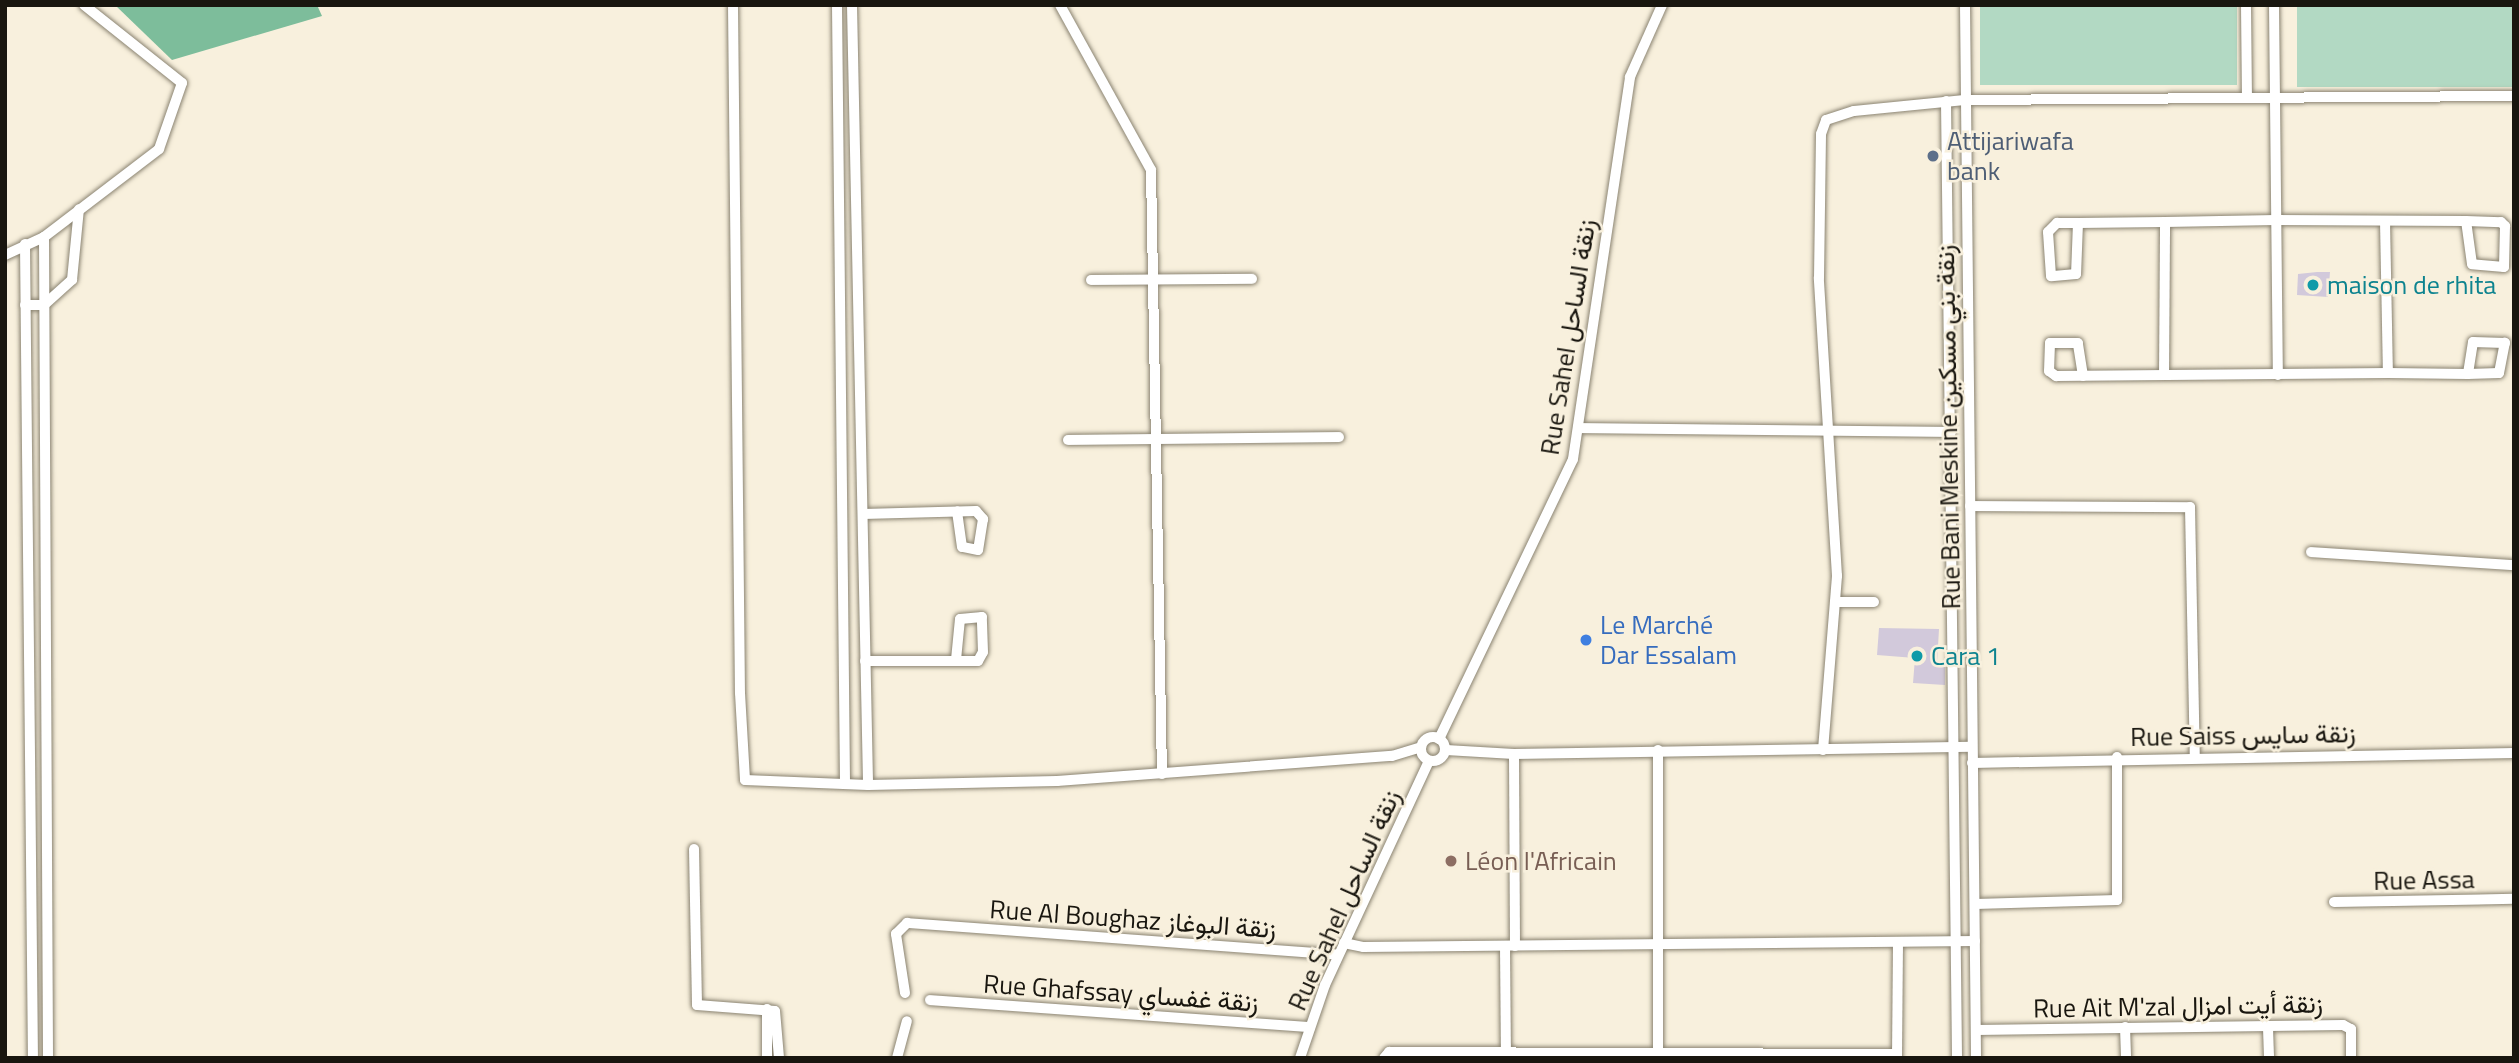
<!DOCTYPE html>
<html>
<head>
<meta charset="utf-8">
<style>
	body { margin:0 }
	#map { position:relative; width:2519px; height:1063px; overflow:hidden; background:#f8f0dd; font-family:"Titillium Web",Vazirmatn,sans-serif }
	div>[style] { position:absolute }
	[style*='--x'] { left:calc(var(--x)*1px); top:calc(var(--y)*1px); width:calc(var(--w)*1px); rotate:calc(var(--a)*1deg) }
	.green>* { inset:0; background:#b2d9c3; transform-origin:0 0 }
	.forest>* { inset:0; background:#7dbd9b }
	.building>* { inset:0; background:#d2c9db }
	.roads { filter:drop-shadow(0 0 2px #8a8371) drop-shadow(0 0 2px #8a8371) }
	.minor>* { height:10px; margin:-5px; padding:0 5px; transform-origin:5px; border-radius:5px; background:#fff }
	.minor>.ring { margin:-5px; padding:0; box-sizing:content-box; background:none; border:10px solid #fff; border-radius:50% }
	.dots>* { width:19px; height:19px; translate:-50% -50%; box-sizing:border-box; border:4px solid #f8f0dd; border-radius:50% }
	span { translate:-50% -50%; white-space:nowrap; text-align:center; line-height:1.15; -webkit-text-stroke:5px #f8f0dd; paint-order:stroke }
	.service-label { font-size:26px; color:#4e5e75 }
	.left { translate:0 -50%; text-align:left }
	.culture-label { font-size:26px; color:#0d838f }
	.street-label { font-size:26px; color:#19160f }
	.shop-label { font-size:26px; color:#366cbe }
	.education-label { font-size:26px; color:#785e54 }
	.frame { position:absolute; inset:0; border:7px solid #19160f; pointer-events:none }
</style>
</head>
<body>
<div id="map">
	<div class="green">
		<div style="left:1980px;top:5px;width:257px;height:80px"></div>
		<div style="left:2297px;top:5px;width:217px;height:82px"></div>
	</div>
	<div class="forest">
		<div style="clip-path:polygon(115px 5px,317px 5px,322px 16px,172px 60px)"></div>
	</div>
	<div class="building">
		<div style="clip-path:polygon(2317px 272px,2330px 272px,2328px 297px,2297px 295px,2298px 274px)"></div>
		<div style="clip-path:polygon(1879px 628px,1939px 629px,1937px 664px,1945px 664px,1945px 685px,1913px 683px,1915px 658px,1877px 655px)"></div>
	</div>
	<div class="roads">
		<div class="minor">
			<div style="--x:733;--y:5;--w:688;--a:89.42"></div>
			<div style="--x:740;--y:693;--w:87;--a:86.7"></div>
			<div style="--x:745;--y:780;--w:123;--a:2.3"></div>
			<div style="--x:868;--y:785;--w:189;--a:-1.2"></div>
			<div style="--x:1057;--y:781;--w:336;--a:-4.3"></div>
			<div style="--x:1392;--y:756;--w:30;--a:-17"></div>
			<div style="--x:837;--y:5;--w:779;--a:89.41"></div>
			<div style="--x:852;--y:5;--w:780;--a:88.82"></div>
			<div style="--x:1060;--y:5;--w:188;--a:61.1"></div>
			<div style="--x:1151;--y:170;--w:604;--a:88.96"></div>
			<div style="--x:1965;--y:5;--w:1053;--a:89.4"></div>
			<div style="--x:2246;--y:5;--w:93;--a:89.4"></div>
			<div style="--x:2274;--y:5;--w:370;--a:89.4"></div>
			<div style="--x:1946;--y:101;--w:957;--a:89.34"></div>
			<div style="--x:2385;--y:221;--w:152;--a:88.9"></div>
			<div style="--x:2078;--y:223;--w:51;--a:92.2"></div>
			<div style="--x:2076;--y:274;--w:25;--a:175"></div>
			<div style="--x:2051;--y:276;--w:44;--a:-93.9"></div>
			<div style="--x:2048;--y:232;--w:13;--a:-45"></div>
			<div style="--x:2057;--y:223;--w:21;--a:0"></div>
			<div style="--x:2078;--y:223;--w:87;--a:-0.7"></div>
			<div style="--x:2165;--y:222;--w:111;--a:-1"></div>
			<div style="--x:2276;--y:220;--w:190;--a:0.3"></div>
			<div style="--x:2466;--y:221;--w:35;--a:2"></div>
			<div style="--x:2501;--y:222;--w:6;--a:45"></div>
			<div style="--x:2505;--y:226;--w:41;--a:91.4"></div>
			<div style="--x:2504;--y:267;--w:32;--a:-175"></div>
			<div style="--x:2472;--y:264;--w:43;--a:-97.9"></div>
			<div style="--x:44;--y:237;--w:821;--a:89.72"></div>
			<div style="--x:25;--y:244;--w:814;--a:89.44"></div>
			<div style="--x:5;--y:255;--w:43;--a:-24.8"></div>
			<div style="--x:44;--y:237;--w:145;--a:-37.4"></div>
			<div style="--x:159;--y:149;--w:70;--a:-70.8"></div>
			<div style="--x:182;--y:83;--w:125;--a:-141.5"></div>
			<div style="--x:1091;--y:280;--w:161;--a:-0.4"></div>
			<div style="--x:25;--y:305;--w:19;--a:0"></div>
			<div style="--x:44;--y:305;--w:38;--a:-42"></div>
			<div style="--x:72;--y:280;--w:71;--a:-84.4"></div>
			<div style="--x:2164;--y:375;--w:153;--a:-89.6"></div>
			<div style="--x:2083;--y:376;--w:33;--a:-99"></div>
			<div style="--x:2078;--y:343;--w:28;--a:180"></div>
			<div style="--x:2050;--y:343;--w:28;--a:92"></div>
			<div style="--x:2049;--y:371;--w:9;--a:36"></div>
			<div style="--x:2056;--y:376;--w:332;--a:-0.5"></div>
			<div style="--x:2388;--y:373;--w:80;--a:0.7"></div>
			<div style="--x:2468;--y:374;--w:31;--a:-2"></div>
			<div style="--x:2499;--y:373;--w:31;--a:-79"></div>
			<div style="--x:2505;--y:343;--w:32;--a:-178"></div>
			<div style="--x:2473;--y:342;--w:32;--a:99"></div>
			<div style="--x:1578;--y:428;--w:373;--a:0.6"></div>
			<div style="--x:1068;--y:440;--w:271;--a:-0.6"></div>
			<div style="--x:1970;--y:506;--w:220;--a:0.3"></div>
			<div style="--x:2190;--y:507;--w:250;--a:88.9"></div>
			<div style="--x:863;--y:514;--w:113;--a:-1.5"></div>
			<div style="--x:976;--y:511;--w:11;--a:49"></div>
			<div style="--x:983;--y:519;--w:31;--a:99"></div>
			<div style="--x:978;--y:550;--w:16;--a:-169"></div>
			<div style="--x:962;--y:547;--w:36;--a:-98"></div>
			<div style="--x:2311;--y:552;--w:203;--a:3.7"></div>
			<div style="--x:1835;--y:602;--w:39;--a:0"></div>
			<div style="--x:865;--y:661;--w:113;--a:0"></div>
			<div style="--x:978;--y:661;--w:10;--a:-61"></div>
			<div style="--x:983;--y:652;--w:35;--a:-92"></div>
			<div style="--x:982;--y:617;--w:22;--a:175"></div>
			<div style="--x:960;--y:619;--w:41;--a:95.6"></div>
			<div class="ring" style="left:1421px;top:737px;width:14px;height:14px"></div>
			<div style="--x:1439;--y:739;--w:310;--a:-64.4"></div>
			<div style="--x:1573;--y:459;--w:386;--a:-81.5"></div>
			<div style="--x:1630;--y:77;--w:79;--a:-66"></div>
			<div style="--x:1446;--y:750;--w:68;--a:3.4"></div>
			<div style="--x:1514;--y:754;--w:458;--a:-0.9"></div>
			<div style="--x:1823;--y:750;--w:175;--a:-85.4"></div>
			<div style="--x:1837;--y:576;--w:299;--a:-93.5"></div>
			<div style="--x:1819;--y:278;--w:144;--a:-89.2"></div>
			<div style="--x:1821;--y:134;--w:15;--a:-70"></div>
			<div style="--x:1826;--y:120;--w:29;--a:-18"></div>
			<div style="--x:1854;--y:111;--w:111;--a:-5.7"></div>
			<div style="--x:1964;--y:100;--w:550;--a:-0.42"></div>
			<div style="--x:1514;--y:754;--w:192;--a:89.7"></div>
			<div style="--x:1972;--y:763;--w:542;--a:-1.06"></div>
			<div style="--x:694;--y:849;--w:156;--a:88.9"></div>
			<div style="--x:697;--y:1005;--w:78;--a:4.4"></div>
			<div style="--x:775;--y:1011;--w:47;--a:85.1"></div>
			<div style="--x:2334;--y:902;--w:180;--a:-1"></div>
			<div style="--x:1975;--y:904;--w:142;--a:-1.6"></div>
			<div style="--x:2117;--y:900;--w:143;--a:-90"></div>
			<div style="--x:1344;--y:943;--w:19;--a:12"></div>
			<div style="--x:1363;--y:947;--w:612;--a:-0.56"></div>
			<div style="--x:1505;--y:946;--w:109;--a:89.5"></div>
			<div style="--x:905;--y:993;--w:60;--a:-98.7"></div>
			<div style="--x:896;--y:934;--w:16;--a:-45"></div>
			<div style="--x:907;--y:923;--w:432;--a:4.2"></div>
			<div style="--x:930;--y:1000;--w:381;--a:4.1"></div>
			<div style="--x:767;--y:1009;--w:49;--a:90"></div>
			<div style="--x:2125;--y:1027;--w:31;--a:88"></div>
			<div style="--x:2268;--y:1028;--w:30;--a:88"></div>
			<div style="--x:1976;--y:1030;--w:367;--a:-0.8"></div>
			<div style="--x:2343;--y:1025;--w:9;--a:27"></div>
			<div style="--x:2351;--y:1029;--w:29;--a:90"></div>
			<div style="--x:1897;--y:1057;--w:115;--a:-89.5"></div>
			<div style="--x:897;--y:1058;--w:38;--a:-75"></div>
			<div style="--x:1300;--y:1058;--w:77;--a:-71.1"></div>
			<div style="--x:1325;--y:985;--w:247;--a:-65.1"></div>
			<div style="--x:1384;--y:1058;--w:8;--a:-50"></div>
			<div style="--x:1389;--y:1052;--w:508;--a:0.23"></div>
			<div style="--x:1658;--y:1058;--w:308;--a:-90"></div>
		</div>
	</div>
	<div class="dots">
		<div style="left:1933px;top:156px;background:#5c6f8a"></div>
		<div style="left:2313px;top:285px;background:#0f9aa8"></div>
		<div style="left:1586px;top:640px;background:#3f7fe0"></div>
		<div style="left:1917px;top:656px;background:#0f9aa8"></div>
		<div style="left:1451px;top:861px;background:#8d6e63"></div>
	</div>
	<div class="service-label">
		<span class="left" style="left:1947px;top:156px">Attijariwafa<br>bank</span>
	</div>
	<div class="culture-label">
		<span class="left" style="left:2327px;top:285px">maison de rhita</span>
		<span class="left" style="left:1931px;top:656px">Cara 1</span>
	</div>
	<div class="street-label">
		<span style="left:1568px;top:337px;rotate:-81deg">Rue Sahel زنقة الساحل</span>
		<span style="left:1948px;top:427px;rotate:-91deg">Rue Bani Meskine زنقة بني مسكين</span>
		<span style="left:2243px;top:735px;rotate:-1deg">Rue Saiss زنقة سايس</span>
		<span style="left:2424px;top:880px;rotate:-1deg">Rue Assa</span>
		<span style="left:1344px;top:900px;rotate:-66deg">Rue Sahel زنقة الساحل</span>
		<span style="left:1133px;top:919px;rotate:4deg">Rue Al Boughaz زنقة البوغاز</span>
		<span style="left:1121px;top:993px;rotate:4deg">Rue Ghafssay زنقة غفساي</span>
		<span style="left:2178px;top:1006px;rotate:-1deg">Rue Ait M'zal زنقة أيت امزال</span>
	</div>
	<div class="shop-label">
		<span class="left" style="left:1600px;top:640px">Le Marché<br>Dar Essalam</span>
	</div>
	<div class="education-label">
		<span class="left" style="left:1465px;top:861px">Léon l'Africain</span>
	</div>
	<div class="frame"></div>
</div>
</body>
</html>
